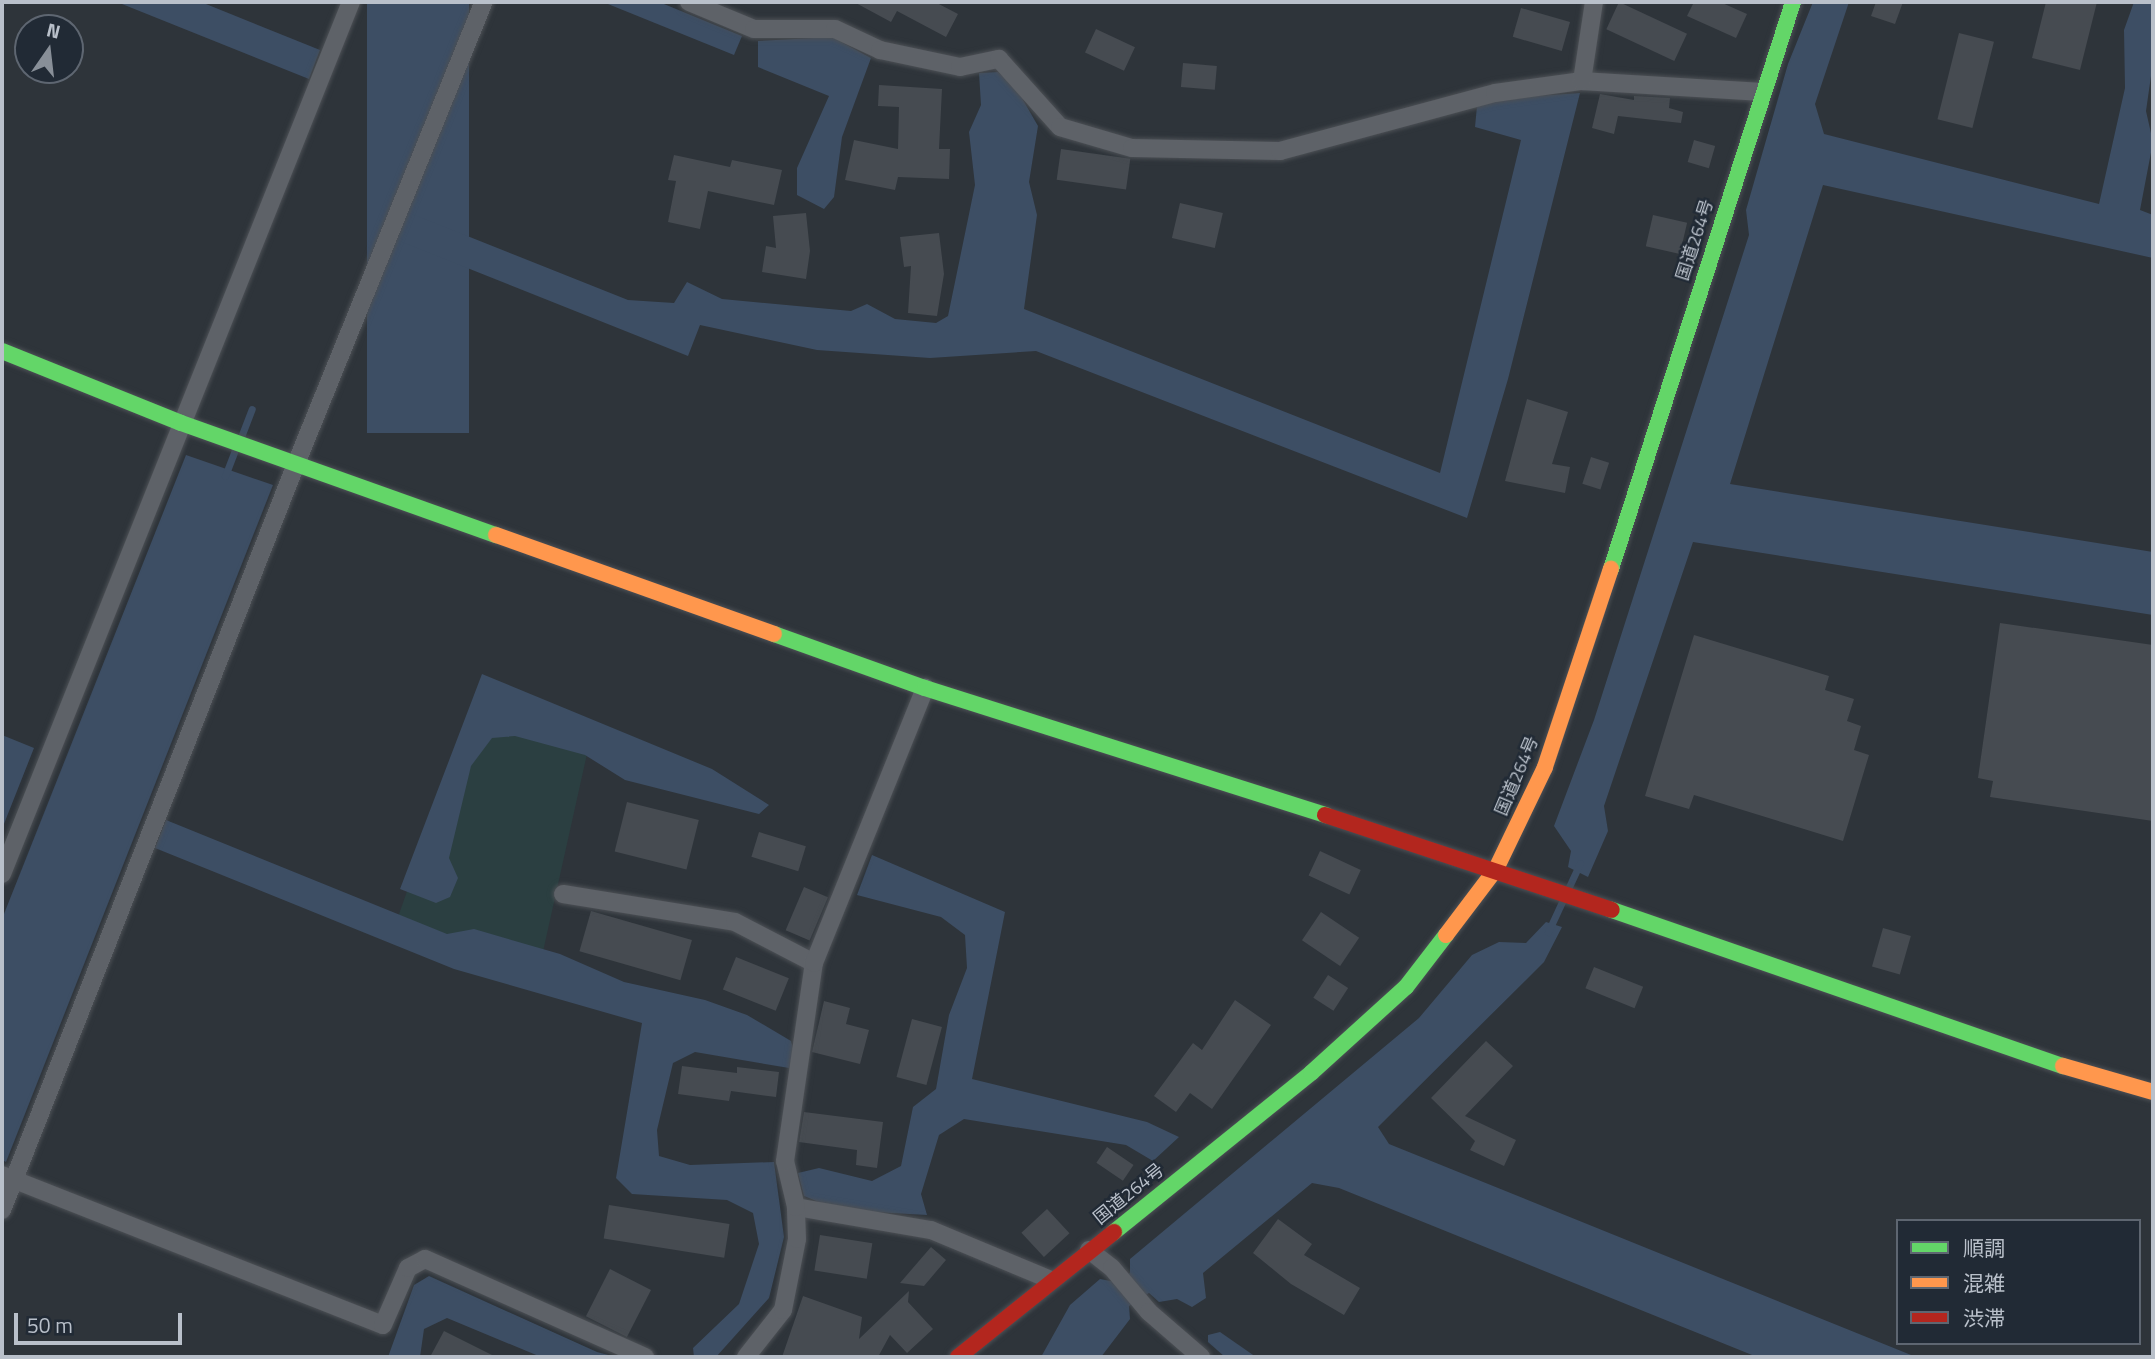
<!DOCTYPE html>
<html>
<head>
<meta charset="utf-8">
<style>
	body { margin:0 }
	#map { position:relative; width:2155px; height:1359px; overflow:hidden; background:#2e343a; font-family:"Titillium Web","Noto Sans JP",sans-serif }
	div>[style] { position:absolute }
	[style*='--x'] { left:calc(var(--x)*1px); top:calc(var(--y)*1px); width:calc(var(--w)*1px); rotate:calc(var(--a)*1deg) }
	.green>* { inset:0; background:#2b3f41 }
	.water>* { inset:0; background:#3d4e64; transform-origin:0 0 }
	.stream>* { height:7px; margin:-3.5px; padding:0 3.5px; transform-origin:3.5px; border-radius:3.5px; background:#3d4e64 }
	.building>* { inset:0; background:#464b51; transform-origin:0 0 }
	.roads { filter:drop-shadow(0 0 2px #4c5055) drop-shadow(0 0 2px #4c5055) }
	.street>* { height:18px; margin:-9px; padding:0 9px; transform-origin:9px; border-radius:9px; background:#5e6268 }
	.fast>* { height:16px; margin:-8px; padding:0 8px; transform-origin:8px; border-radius:8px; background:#63d668 }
	.slow>* { height:16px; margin:-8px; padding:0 8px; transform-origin:8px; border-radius:8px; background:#ff974d }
	.jam>* { height:16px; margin:-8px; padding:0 8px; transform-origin:8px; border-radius:8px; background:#b3261e }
	span { translate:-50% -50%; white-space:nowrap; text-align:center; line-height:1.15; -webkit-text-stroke:5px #212a35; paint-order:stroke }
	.street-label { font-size:18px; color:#b9c0ca }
	.frame { position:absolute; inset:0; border:4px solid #b9c0ca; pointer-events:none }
	.legend { position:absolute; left:1896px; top:1219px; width:245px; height:126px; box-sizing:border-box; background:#212a35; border:2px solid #5e6671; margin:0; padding:9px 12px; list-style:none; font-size:21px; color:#b9c0ca }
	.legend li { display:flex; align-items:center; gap:14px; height:35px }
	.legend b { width:35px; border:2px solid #5e6671 }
	.north { position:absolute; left:14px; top:14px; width:70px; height:70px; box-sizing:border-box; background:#212a35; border:2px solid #5e6671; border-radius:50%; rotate:14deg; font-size:19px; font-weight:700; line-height:28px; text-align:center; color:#b9c0ca }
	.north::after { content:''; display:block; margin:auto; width:24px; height:32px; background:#888f98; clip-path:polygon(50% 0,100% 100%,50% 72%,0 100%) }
	.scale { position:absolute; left:14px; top:1313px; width:168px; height:32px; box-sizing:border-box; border:4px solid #b9c0ca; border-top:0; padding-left:9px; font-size:21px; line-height:24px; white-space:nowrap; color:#b9c0ca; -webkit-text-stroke:5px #212a35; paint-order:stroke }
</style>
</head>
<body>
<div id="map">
	<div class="green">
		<div style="clip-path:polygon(481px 682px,593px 727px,538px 974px,393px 931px)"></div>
	</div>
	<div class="water">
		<div style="clip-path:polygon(117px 2px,201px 2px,320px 50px,309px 79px)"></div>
		<div style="left:367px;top:2px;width:102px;height:431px"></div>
		<div style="clip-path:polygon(603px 2px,659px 2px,742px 36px,734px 55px)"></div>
		<div style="clip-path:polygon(1813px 2px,1849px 2px,1815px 104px,1824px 134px,2099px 204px,2125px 88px,2124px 30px,2134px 2px,2153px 2px,2153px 62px,2146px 111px,2153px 142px,2140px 210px,2153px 215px,2153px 258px,1823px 185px,1730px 484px,2153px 552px,2153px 615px,1693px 542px,1604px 806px,1608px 831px,1588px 877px,1568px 867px,1571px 851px,1554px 826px,1594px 720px,1749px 235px,1746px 210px,1788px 64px)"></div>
		<div style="clip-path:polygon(832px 37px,871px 58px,842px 137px,834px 197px,824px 209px,797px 195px,797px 168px,829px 96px,758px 67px,758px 41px)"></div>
		<div style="clip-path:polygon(998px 72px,1015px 86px,1038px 126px,1029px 182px,1037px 215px,1024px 309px,1440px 473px,1521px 140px,1475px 127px,1477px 106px,1506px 98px,1580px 93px,1508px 379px,1467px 518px,1036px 351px,930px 358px,817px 350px,700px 325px,688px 356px,397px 240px,407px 212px,628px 300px,674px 303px,687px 282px,722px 299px,851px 311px,867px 304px,895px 319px,936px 323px,948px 316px,975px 185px,969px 132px,981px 105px,979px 73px)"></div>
		<div style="clip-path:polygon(186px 455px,273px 485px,6px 1162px,2px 1160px,2px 919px)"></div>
		<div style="clip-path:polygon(482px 674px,712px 769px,769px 805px,759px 814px,625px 780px,585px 755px,515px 736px,492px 738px,471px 766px,449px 858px,458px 878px,450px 897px,436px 903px,400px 889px)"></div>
		<div style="clip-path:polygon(2px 735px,34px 748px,2px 829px)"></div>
		<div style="clip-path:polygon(166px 820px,447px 934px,474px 929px,560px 954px,624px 982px,705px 1000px,747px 1015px,791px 1041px,794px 1052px,789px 1068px,695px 1052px,673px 1063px,657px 1130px,659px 1156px,690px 1165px,774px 1162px,784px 1237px,769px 1298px,716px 1357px,694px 1357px,693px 1348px,739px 1304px,759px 1244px,753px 1213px,727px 1200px,632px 1194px,616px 1178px,642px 1023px,454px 969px,155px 848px)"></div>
		<div style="clip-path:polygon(872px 855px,1005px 912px,972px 1079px,1147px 1122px,1179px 1137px,1153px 1161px,1126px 1145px,964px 1119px,939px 1135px,921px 1194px,927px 1215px,838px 1210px,804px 1196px,798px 1173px,819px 1168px,872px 1181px,901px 1166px,913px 1107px,936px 1089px,949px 1015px,967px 968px,965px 935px,941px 917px,857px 895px)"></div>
		<div style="clip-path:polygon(1546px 922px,1562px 927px,1544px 962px,1378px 1127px,1389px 1144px,1916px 1357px,1757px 1357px,1339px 1188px,1312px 1183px,1203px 1273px,1206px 1298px,1192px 1307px,1177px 1299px,1159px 1302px,1149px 1293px,1129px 1306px,1130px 1319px,1101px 1357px,1041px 1357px,1070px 1305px,1100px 1279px,1116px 1282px,1130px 1273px,1130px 1259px,1419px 1018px,1472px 955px,1499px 942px,1526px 943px)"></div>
		<div style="clip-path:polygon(429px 1276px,597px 1352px,616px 1357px,541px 1357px,447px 1318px,424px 1329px,420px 1357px,388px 1357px,414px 1285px)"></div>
		<div style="clip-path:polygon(1220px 1332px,1256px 1357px,1225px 1357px,1208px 1342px,1208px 1335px)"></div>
	</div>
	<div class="stream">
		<div style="--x:241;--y:437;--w:30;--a:-69"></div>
		<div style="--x:225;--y:476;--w:30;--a:-69"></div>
		<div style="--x:1548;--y:932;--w:76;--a:-65.1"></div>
	</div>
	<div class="building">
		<div style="clip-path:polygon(854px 2px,935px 2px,958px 14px,946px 37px,897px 11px,891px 22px)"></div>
		<div style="left:1619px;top:2px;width:75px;height:30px;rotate:25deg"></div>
		<div style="clip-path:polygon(1694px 2px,1720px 2px,1747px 14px,1736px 38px,1687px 16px)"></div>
		<div style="clip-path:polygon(1876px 2px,1903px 2px,1895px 24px,1871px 16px)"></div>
		<div style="clip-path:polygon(2046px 2px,2097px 2px,2080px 70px,2032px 58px)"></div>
		<div style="left:1521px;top:8px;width:51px;height:30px;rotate:16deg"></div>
		<div style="left:1096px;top:29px;width:43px;height:26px;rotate:25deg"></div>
		<div style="left:1959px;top:33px;width:36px;height:89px;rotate:14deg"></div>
		<div style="left:1183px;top:63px;width:34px;height:24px;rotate:5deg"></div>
		<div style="clip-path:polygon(879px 85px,942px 89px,939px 149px,950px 149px,949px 179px,898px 177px,895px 190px,845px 180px,854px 140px,898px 149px,899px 107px,878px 106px)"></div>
		<div style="clip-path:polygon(1600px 94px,1634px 100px,1634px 96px,1670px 98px,1669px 108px,1683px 112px,1681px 123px,1618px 116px,1614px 134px,1592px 128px)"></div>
		<div style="left:1694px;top:140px;width:22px;height:23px;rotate:16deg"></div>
		<div style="left:1061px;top:149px;width:70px;height:31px;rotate:8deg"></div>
		<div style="clip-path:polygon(674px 155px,730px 167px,732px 160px,782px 170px,774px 205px,708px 191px,700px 229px,668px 222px,676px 181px,668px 180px)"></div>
		<div style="left:1180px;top:203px;width:44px;height:36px;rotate:13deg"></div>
		<div style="clip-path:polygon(806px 213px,810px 251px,806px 279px,762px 272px,766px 246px,776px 248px,773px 216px)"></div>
		<div style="left:1653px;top:215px;width:35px;height:32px;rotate:13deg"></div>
		<div style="clip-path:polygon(939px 233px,944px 274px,937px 316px,908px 313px,911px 266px,904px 267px,900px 237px)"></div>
		<div style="clip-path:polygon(1527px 399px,1568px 412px,1552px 464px,1570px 467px,1565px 493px,1505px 481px)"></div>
		<div style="left:1591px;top:457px;width:19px;height:28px;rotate:18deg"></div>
		<div style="clip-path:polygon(2000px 623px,2153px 645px,2153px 821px,1990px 797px,1993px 781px,1978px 778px)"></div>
		<div style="clip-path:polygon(1694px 635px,1829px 676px,1825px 690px,1854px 699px,1847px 721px,1861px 726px,1854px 750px,1869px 755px,1843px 841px,1694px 795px,1689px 809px,1645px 796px)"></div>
		<div style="left:627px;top:802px;width:74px;height:51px;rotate:14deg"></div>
		<div style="left:759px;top:832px;width:49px;height:26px;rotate:17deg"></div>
		<div style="left:1320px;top:851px;width:45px;height:27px;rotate:25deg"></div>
		<div style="left:804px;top:887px;width:26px;height:47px;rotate:23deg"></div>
		<div style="left:591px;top:911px;width:105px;height:42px;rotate:16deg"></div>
		<div style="left:1321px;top:912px;width:46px;height:34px;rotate:34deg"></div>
		<div style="left:1883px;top:928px;width:29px;height:40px;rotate:16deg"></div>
		<div style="left:736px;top:957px;width:57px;height:35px;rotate:22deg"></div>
		<div style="left:1594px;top:967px;width:53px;height:23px;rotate:22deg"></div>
		<div style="left:1328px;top:975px;width:24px;height:27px;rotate:33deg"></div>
		<div style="clip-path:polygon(1235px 1000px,1271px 1025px,1212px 1109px,1190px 1093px,1176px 1112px,1154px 1096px,1193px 1043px,1202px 1050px)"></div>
		<div style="clip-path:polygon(824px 1001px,850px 1008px,846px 1024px,869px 1030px,860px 1064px,812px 1052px)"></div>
		<div style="left:912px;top:1019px;width:31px;height:60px;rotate:15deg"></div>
		<div style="clip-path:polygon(1486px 1041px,1513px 1066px,1465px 1116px,1516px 1140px,1504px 1166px,1470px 1150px,1475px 1141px,1431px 1098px)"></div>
		<div style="clip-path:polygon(682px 1066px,737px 1073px,737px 1067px,779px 1072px,776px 1097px,731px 1091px,729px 1101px,678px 1094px)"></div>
		<div style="clip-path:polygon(804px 1112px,883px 1122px,877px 1168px,856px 1165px,857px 1150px,799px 1142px)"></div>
		<div style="left:1107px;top:1147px;width:32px;height:19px;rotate:34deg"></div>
		<div style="left:609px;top:1205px;width:122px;height:34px;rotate:9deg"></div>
		<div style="left:1047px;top:1209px;width:33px;height:35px;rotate:47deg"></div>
		<div style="clip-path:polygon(1278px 1219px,1312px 1244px,1304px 1255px,1360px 1288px,1344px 1315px,1291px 1284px,1253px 1253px)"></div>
		<div style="left:820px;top:1235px;width:53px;height:36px;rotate:9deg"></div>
		<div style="clip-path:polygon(931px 1247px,946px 1260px,924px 1286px,900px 1283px)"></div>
		<div style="left:610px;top:1269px;width:46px;height:53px;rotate:27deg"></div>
		<div style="clip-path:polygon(909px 1291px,908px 1302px,933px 1329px,907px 1353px,890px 1335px,878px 1357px,782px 1357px,803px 1296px,862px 1317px,859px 1339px)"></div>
		<div style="clip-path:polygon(444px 1331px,496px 1357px,430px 1357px)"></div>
	</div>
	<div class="roads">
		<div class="street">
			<div style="--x:689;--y:2;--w:70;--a:22.6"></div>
			<div style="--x:754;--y:29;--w:81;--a:0"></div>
			<div style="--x:835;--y:29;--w:50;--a:25"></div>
			<div style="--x:880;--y:50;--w:82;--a:12"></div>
			<div style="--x:960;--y:67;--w:40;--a:-12"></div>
			<div style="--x:999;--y:59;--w:91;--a:48.1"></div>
			<div style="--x:1060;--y:127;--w:75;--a:16.3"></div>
			<div style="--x:1132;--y:148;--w:148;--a:1.2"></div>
			<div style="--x:1280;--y:151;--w:223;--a:-15.1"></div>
			<div style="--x:1495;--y:93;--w:88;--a:-7.9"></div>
			<div style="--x:1582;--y:81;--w:180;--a:3.5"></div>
			<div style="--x:1582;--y:81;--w:80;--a:-81.4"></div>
			<div style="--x:2;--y:874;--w:939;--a:-68.19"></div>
			<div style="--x:563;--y:894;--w:174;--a:9.2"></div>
			<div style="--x:735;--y:922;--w:89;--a:27.4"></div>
			<div style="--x:2;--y:1175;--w:409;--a:21.5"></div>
			<div style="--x:383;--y:1325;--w:62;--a:-66.3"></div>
			<div style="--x:408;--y:1268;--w:19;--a:-28"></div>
			<div style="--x:425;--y:1259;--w:241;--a:24"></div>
			<div style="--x:796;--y:1207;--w:137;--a:9.7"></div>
			<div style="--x:931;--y:1230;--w:130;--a:22.6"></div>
			<div style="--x:2;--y:1210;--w:802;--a:-68.49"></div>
			<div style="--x:296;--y:464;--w:499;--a:-67.9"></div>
			<div style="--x:1089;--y:1250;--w:29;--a:38"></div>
			<div style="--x:1112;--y:1268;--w:57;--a:49.9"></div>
			<div style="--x:1149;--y:1312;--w:69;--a:40.9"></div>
			<div style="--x:746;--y:1357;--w:60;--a:-51.8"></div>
			<div style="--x:783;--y:1310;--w:72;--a:-78.8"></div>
			<div style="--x:797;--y:1239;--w:32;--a:-92"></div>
			<div style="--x:796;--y:1207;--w:47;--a:-103.4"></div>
			<div style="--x:785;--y:1161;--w:200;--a:-81.7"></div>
			<div style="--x:814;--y:963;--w:297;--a:-68"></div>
		</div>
		<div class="fast">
			<div style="--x:2;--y:351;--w:193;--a:21.9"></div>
			<div style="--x:181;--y:423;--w:334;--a:19.6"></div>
			<div style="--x:1611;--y:569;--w:595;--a:-72.2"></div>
			<div style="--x:774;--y:634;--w:160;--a:19.7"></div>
			<div style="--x:925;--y:688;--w:420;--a:17.6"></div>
			<div style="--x:1612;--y:910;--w:477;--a:19.1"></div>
			<div style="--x:1114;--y:1232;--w:253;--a:-38.9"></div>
			<div style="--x:1311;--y:1073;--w:128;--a:-42.2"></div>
			<div style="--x:1406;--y:987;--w:66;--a:-52.4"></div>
		</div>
		<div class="slow">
			<div style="--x:496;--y:535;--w:295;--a:19.6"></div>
			<div style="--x:1446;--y:935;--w:83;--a:-52.9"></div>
			<div style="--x:1496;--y:869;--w:113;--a:-64.3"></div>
			<div style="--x:1545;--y:767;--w:209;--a:-71.6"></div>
			<div style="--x:2063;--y:1066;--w:94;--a:16.1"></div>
		</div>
		<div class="jam">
			<div style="--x:1325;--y:815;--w:302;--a:18.3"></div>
			<div style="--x:958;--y:1357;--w:200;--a:-38.7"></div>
		</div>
	</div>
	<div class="street-label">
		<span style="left:1695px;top:240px;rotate:-72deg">国道264号</span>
		<span style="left:1517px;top:776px;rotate:-67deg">国道264号</span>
		<span style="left:1129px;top:1194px;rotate:-39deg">国道264号</span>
	</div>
	<div class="frame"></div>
	<ul class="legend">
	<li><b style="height:9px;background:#63d668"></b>順調</li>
	<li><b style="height:9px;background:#ff974d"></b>混雑</li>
	<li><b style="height:9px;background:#b3261e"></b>渋滞</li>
	</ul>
	<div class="north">N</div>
	<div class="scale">50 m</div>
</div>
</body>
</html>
